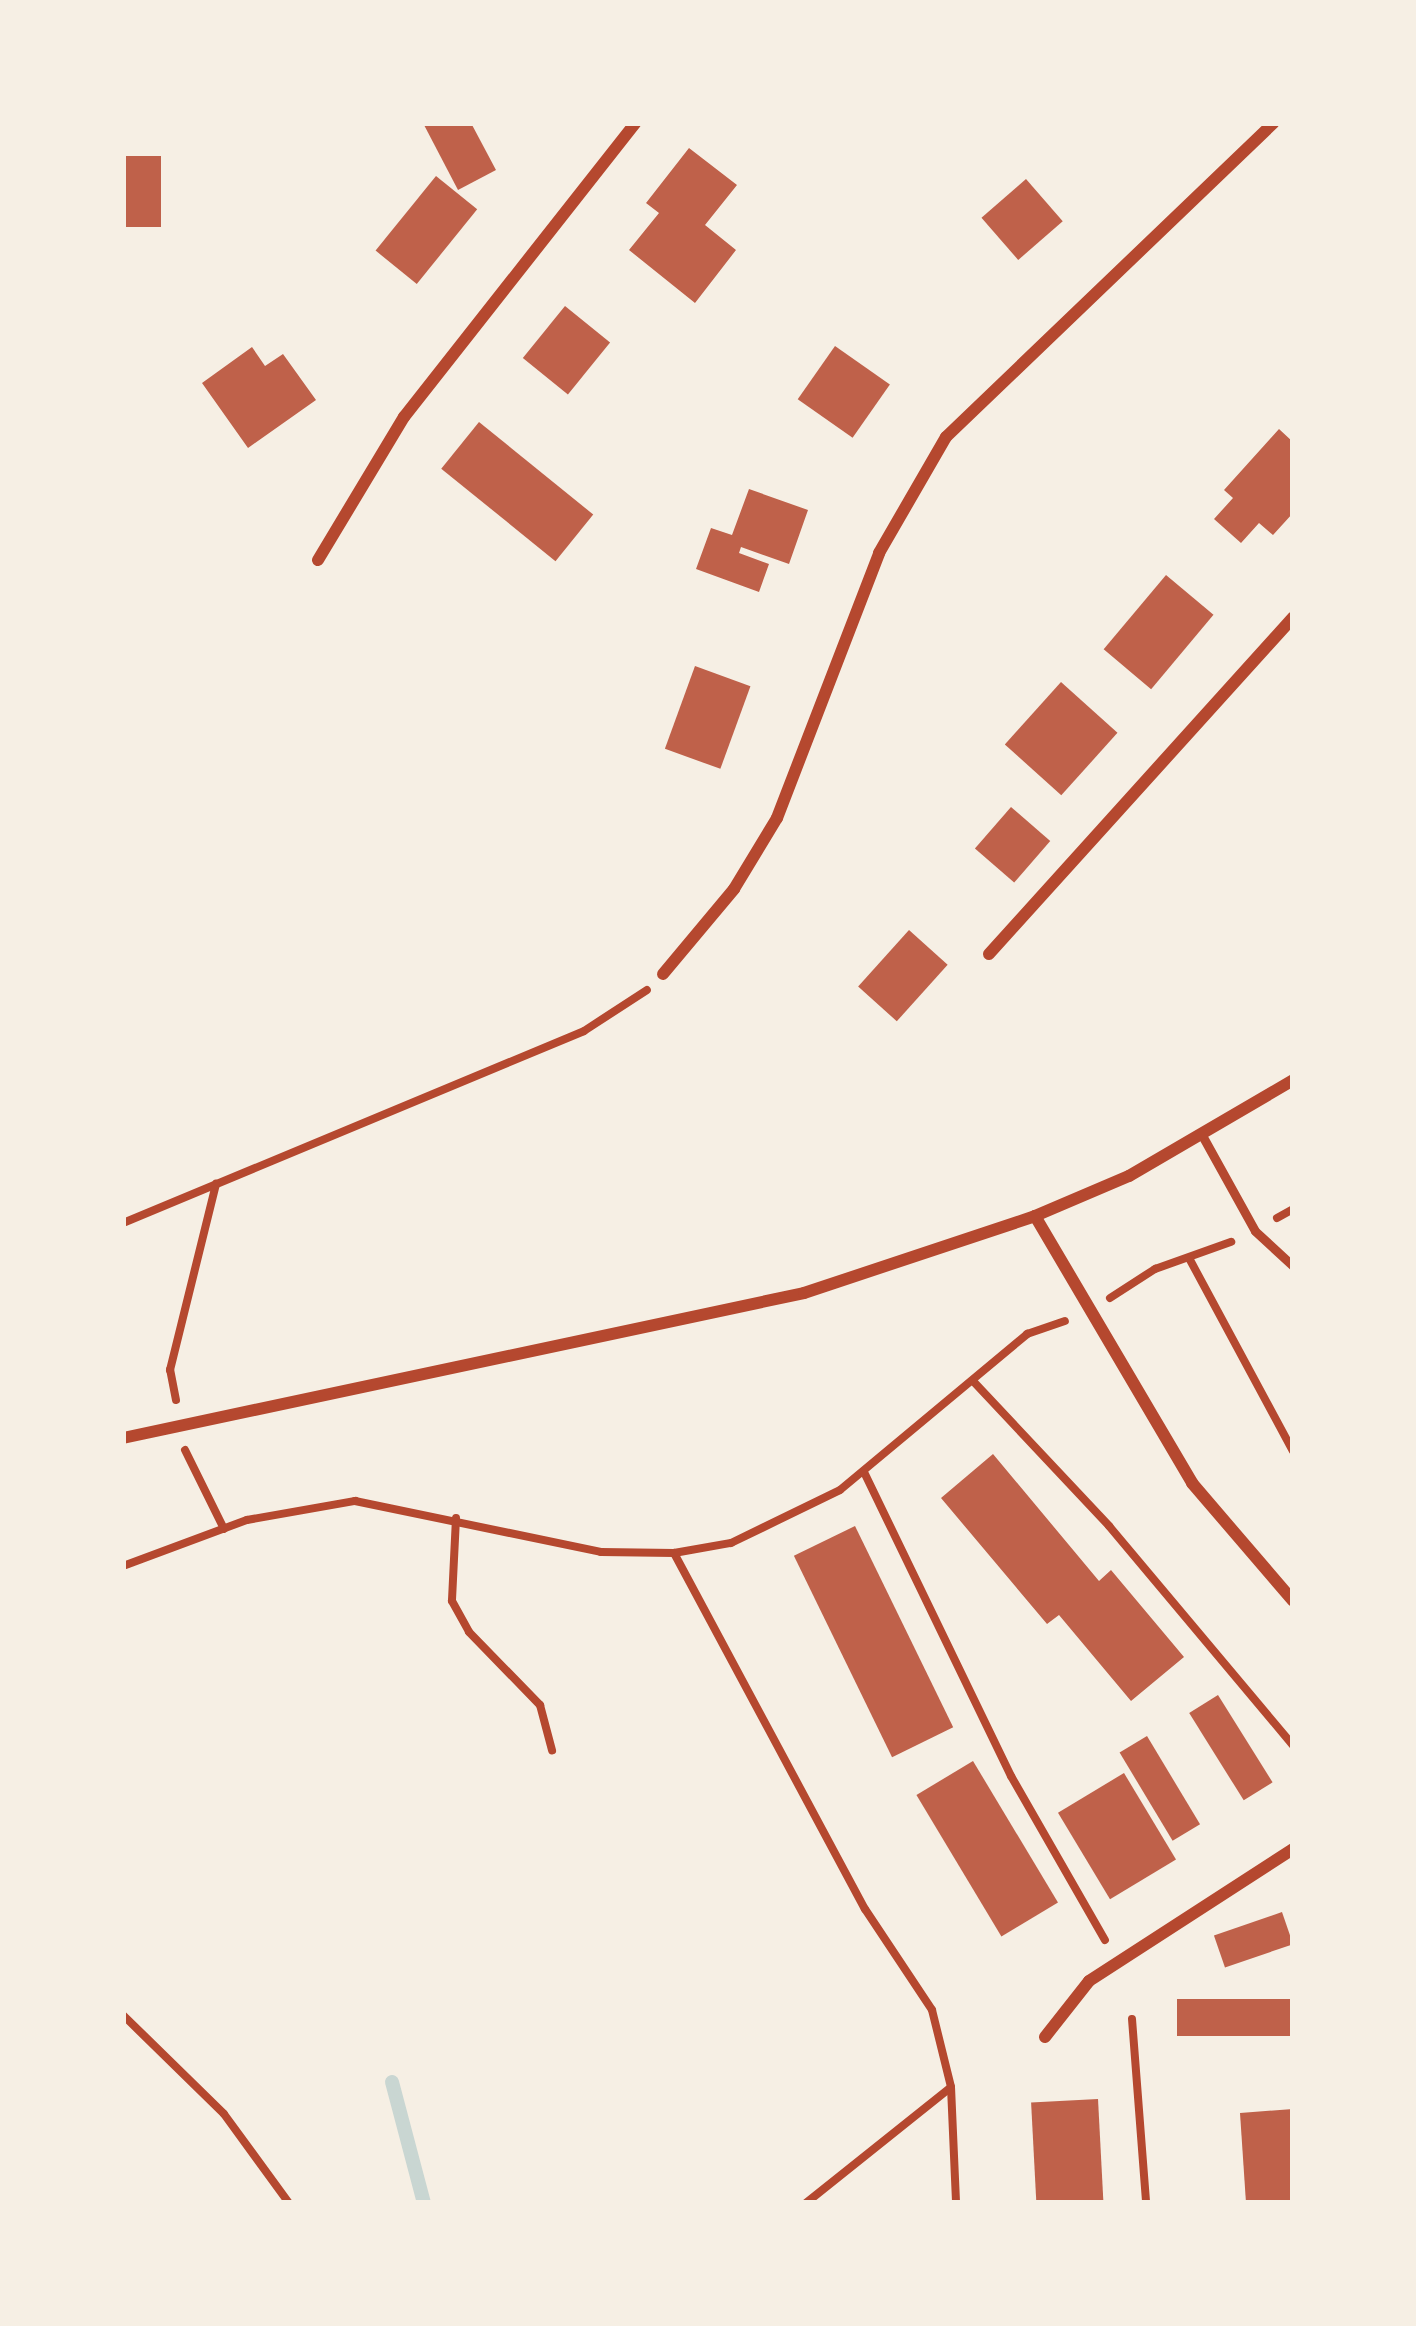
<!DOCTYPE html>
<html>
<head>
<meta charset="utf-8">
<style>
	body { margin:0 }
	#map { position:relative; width:1416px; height:2326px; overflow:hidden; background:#f6efe4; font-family:"Work Sans",sans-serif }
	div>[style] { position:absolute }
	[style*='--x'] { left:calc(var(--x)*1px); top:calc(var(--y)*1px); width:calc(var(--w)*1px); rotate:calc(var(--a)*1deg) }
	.stream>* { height:14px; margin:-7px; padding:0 7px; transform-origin:7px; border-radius:7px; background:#c9d6d2 }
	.building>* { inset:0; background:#bf614a; transform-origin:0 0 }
	.path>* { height:8px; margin:-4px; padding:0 4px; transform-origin:4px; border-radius:4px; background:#b5482f }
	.service>* { height:9px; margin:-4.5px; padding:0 4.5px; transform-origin:4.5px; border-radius:4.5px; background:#b5482f }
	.minor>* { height:12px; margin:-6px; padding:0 6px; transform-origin:6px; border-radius:6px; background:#b5482f }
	span { translate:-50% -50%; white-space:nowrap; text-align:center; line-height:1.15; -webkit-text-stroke:12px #f6efe4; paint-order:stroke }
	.frame { position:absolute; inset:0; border:126px solid #f6efe4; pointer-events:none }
</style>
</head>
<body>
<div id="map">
	<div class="stream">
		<div style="--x:392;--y:2082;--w:125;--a:75.2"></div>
	</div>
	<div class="building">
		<div style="clip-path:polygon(423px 123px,471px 123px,496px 170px,458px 190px)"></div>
		<div style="clip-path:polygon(689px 148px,737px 185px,705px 225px,736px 250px,695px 303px,629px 250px,659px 213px,646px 203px)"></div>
		<div style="left:123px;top:156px;width:38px;height:71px"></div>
		<div style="left:436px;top:176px;width:53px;height:96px;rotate:39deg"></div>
		<div style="left:1026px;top:179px;width:56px;height:59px;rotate:49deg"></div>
		<div style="left:565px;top:306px;width:58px;height:67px;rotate:39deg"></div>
		<div style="left:835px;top:346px;width:67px;height:65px;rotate:35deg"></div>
		<div style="clip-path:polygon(252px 347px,265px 366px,283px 354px,316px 400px,248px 448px,202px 383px)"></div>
		<div style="left:479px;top:422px;width:147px;height:60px;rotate:39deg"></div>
		<div style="clip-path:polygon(1279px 429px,1293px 442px,1293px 513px,1273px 535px,1259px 523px,1241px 543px,1214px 519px,1233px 498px,1224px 490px)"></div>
		<div style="clip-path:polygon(749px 489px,808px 510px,789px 564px,741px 547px,739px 553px,769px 564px,759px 592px,696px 569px,711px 528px,732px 535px)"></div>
		<div style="left:1166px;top:575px;width:62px;height:97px;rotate:40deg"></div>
		<div style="left:695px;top:666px;width:59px;height:88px;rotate:20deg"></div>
		<div style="left:1061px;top:682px;width:76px;height:84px;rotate:42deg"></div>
		<div style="left:1011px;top:807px;width:52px;height:55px;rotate:41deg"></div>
		<div style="left:909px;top:930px;width:52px;height:76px;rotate:42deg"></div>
		<div style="clip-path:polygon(993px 1454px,1099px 1581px,1111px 1570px,1184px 1657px,1131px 1701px,1059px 1615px,1047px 1624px,941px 1498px)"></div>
		<div style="left:855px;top:1526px;width:224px;height:68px;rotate:64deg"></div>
		<div style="left:1218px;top:1695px;width:103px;height:34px;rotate:58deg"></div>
		<div style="left:1147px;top:1736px;width:103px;height:32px;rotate:59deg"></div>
		<div style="left:973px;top:1761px;width:165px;height:66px;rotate:59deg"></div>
		<div style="left:1124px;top:1773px;width:101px;height:77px;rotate:59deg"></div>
		<div style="left:1282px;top:1912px;width:34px;height:72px;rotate:71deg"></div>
		<div style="left:1293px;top:1999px;width:37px;height:116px;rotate:90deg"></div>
		<div style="left:1098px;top:2099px;width:104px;height:67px;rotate:87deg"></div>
		<div style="clip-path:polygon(1293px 2109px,1293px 2203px,1246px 2203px,1240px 2113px)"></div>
	</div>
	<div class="path">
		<div style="--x:1277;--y:1218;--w:18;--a:-29"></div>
		<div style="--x:123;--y:1223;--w:499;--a:-22.6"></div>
		<div style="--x:584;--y:1031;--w:75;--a:-33.1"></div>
		<div style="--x:1189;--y:1258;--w:219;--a:61.7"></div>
		<div style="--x:1110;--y:1298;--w:54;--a:-32.8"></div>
		<div style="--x:1155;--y:1269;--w:81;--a:-19.6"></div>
		<div style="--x:973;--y:1381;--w:199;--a:46.8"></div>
		<div style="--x:1109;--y:1526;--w:286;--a:50"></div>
		<div style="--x:176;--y:1400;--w:31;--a:-101"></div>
		<div style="--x:170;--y:1370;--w:192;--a:-76.1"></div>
		<div style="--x:185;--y:1450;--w:88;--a:63.7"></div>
		<div style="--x:864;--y:1472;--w:338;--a:64.2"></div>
		<div style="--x:1011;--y:1776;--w:189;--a:60.2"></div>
		<div style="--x:456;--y:1518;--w:83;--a:92.8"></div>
		<div style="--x:452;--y:1601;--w:35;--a:61"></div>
		<div style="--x:469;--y:1632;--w:102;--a:45.8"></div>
		<div style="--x:540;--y:1705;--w:47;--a:75.1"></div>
		<div style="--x:674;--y:1553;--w:404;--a:61.8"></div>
		<div style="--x:865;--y:1909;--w:121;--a:56.4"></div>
		<div style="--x:932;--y:2010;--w:79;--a:76.1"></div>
		<div style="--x:951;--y:2087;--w:116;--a:87.5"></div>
		<div style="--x:123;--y:1566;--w:132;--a:-20.4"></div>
		<div style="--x:247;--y:1520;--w:110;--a:-10"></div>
		<div style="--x:355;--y:1501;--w:251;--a:11.7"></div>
		<div style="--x:601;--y:1552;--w:73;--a:0.8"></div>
		<div style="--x:674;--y:1553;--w:58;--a:-10"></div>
		<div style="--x:731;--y:1543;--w:121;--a:-25.9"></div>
		<div style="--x:840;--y:1490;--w:244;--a:-39.8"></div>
		<div style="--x:1027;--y:1334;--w:40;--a:-18.9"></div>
		<div style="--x:123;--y:2015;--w:141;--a:44.4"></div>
		<div style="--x:224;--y:2114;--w:110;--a:53.9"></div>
		<div style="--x:1132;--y:2019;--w:185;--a:85.6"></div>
		<div style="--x:806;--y:2203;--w:184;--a:-38.6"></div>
	</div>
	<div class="service">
		<div style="--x:1203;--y:1137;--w:107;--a:61"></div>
		<div style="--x:1255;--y:1231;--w:52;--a:42.6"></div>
	</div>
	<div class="minor">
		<div style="--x:318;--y:560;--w:167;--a:-59"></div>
		<div style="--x:404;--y:417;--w:374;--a:-51.8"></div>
		<div style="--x:989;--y:954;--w:454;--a:-47.9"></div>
		<div style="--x:663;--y:974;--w:111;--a:-50.1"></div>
		<div style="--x:734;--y:889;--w:83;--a:-58.8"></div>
		<div style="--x:777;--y:818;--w:284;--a:-68.9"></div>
		<div style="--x:879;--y:553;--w:134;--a:-60"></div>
		<div style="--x:946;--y:437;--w:454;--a:-43.8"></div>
		<div style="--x:1035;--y:1216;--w:310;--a:59.5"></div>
		<div style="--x:1192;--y:1483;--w:155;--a:49.4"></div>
		<div style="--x:123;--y:1438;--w:696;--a:-12.02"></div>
		<div style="--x:804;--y:1293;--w:243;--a:-18.4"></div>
		<div style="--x:1035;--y:1216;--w:102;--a:-23.1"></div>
		<div style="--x:1129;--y:1176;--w:190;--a:-30.3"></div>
		<div style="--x:1045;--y:2037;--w:71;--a:-51.8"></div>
		<div style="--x:1089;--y:1981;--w:243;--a:-32.9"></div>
	</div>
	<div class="frame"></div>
</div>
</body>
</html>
